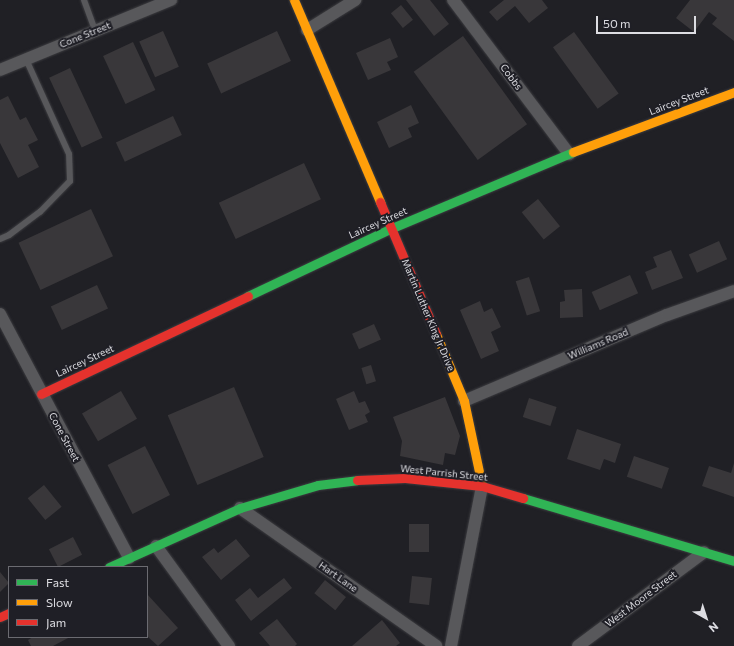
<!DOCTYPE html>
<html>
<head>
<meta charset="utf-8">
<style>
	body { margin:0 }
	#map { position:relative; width:734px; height:646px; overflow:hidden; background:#202025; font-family:Commissioner,sans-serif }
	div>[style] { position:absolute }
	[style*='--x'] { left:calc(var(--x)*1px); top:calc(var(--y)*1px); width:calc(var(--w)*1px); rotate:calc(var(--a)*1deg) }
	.building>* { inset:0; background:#39373a; transform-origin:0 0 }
	.roads { filter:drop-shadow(0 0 1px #3c3c40) drop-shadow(0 0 1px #3c3c40) }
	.lane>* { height:6px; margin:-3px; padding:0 3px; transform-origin:3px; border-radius:3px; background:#58585b }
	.street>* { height:12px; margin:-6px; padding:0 6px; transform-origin:6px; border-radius:6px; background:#58585b }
	.fast>* { height:9px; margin:-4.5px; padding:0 4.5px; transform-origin:4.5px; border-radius:4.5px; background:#30b455 }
	.slow>* { height:9px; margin:-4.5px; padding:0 4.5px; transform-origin:4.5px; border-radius:4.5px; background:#ff9f0a }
	.jam>* { height:9px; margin:-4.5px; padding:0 4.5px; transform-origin:4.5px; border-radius:4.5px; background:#e5322d }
	span { translate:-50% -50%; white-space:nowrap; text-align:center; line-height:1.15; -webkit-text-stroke:4px #1f1f26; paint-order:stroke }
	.street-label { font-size:10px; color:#dddde2 }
	.legend { position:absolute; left:8px; top:566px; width:140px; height:72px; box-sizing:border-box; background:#1f1f26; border:1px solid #6b6b71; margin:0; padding:5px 7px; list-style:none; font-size:12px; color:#dddde2 }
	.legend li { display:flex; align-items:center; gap:8px; height:20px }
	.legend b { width:20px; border:1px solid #6b6b71 }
	.north { position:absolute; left:686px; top:598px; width:40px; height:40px; -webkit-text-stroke:3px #1f1f26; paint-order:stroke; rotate:141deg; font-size:11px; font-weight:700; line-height:16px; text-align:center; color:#dddde2 }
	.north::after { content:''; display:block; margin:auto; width:14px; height:18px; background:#dddde2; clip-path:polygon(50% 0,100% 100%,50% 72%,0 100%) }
	.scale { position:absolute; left:596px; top:16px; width:100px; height:18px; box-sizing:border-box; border:2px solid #dddde2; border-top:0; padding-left:5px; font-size:12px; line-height:14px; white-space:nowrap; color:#dddde2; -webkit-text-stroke:3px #1f1f26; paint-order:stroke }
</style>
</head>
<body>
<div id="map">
	<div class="building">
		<div style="clip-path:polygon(406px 0,430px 0,449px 24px,434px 36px)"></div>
		<div style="clip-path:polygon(504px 0,542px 0,548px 8px,529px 23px,515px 6px,497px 21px,489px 12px)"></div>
		<div style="clip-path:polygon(690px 0,734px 0,734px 41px,712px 24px,717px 18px,709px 12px,694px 32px,676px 18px)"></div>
		<div style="left:401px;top:5px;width:19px;height:13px;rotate:51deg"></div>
		<div style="left:163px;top:31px;width:39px;height:26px;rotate:66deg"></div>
		<div style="left:277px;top:31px;width:33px;height:77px;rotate:65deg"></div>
		<div style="left:574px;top:32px;width:76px;height:26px;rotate:54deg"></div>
		<div style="left:463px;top:36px;width:109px;height:61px;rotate:54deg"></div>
		<div style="clip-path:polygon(390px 38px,398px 57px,387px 62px,391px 70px,368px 80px,356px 53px)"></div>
		<div style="left:133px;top:42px;width:53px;height:33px;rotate:65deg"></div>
		<div style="left:70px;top:68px;width:77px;height:23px;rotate:65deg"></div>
		<div style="clip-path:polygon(8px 96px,20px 120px,26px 117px,38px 140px,28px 145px,39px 167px,18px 178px,0 143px,0 100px)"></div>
		<div style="clip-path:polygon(411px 105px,419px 123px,408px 128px,412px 137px,389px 148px,377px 122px)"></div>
		<div style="left:173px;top:116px;width:21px;height:63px;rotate:65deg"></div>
		<div style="left:304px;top:163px;width:40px;height:94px;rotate:65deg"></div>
		<div style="left:538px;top:199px;width:35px;height:21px;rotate:51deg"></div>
		<div style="left:91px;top:209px;width:52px;height:80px;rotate:65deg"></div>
		<div style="left:719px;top:241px;width:20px;height:33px;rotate:66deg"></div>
		<div style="clip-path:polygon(671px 250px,683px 278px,652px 290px,645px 272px,657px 267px,653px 257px)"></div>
		<div style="left:630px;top:275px;width:20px;height:42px;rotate:66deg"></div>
		<div style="left:529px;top:277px;width:36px;height:14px;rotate:72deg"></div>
		<div style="left:97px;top:285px;width:26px;height:51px;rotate:65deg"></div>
		<div style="clip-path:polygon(582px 289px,583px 317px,560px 318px,560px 302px,565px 301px,564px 290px)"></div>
		<div style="clip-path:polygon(480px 301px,484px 312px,492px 308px,501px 327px,491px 332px,499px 351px,481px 359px,460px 310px)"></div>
		<div style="left:374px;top:324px;width:17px;height:24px;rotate:66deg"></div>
		<div style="left:371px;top:365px;width:17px;height:10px;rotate:73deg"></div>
		<div style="left:234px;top:387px;width:76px;height:72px;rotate:67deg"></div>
		<div style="left:121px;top:391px;width:32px;height:45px;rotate:60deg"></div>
		<div style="clip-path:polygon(354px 391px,359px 403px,365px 401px,370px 412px,365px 415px,368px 422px,349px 430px,336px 399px)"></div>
		<div style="clip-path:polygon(445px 397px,460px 436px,455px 455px,445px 453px,443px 465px,400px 456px,402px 441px,393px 417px)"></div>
		<div style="left:529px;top:398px;width:29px;height:20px;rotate:18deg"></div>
		<div style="clip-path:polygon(577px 429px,621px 444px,615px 463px,604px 459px,600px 470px,567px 459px)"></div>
		<div style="left:145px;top:446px;width:55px;height:42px;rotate:63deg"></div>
		<div style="left:634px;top:456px;width:37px;height:22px;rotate:19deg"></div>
		<div style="clip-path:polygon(734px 463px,734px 497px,702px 486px,709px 466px,731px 473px)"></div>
		<div style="left:44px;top:485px;width:28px;height:21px;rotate:51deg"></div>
		<div style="left:409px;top:524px;width:20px;height:28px"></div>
		<div style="left:73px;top:537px;width:20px;height:27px;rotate:63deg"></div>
		<div style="clip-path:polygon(236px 539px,250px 556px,221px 580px,202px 557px,214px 548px,218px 553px)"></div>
		<div style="clip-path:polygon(0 572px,9px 583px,0 592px)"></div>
		<div style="left:412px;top:576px;width:20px;height:27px;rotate:6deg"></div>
		<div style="clip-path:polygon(284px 578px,292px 588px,251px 621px,235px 600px,250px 588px,258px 598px)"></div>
		<div style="left:325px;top:580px;width:27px;height:17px;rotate:39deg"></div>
		<div style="clip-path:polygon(147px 594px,178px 628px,158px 646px,147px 636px)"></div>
		<div style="clip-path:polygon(277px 619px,297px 644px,295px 646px,270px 646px,259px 633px)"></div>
		<div style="clip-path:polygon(382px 620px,400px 643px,396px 646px,352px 646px)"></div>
		<div style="clip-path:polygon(33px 637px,70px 637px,53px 646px,31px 646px,28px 640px)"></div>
	</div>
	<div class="roads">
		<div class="lane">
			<div style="--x:84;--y:0;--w:33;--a:70"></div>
			<div style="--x:0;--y:239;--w:10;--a:-24"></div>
			<div style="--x:9;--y:235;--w:39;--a:-37"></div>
			<div style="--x:40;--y:212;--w:43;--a:-45.9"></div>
			<div style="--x:70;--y:181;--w:27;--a:-92"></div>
			<div style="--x:69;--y:154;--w:104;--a:-114.4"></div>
		</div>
		<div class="street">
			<div style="--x:453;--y:0;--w:193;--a:53"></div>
			<div style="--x:307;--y:30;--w:57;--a:-32"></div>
			<div style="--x:0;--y:70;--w:185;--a:-22.3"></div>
			<div style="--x:0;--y:314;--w:276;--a:62.1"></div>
			<div style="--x:464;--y:401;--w:220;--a:-23"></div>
			<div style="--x:667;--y:315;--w:71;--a:-19.7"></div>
			<div style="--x:240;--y:508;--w:240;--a:35.1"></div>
			<div style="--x:156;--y:546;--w:124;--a:53.9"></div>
			<div style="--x:451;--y:646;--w:163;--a:-79"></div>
			<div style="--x:578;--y:646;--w:157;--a:-36.7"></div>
		</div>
		<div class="fast">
			<div style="--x:248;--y:296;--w:159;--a:-25.3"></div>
			<div style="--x:392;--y:228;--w:196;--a:-22.8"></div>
			<div style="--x:523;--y:498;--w:220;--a:16.6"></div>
			<div style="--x:109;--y:567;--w:144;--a:-24.2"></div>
			<div style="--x:240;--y:508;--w:81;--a:-16.4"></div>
			<div style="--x:318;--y:485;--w:39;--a:-7"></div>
		</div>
		<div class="slow">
			<div style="--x:294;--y:0;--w:220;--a:66.9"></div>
			<div style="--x:573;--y:152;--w:172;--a:-20.4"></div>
			<div style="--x:436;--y:334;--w:73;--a:67.3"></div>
			<div style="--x:464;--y:401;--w:87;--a:78"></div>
		</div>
		<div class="jam">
			<div style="--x:380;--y:202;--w:143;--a:67"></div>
			<div style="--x:41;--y:394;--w:229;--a:-25.3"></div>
			<div style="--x:357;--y:480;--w:48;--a:-2.4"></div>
			<div style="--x:405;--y:478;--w:77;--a:5.9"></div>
			<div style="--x:482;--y:486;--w:43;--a:16.3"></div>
			<div style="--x:0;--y:617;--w:10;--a:-24"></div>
		</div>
	</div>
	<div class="street-label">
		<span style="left:85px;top:35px;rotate:-22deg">Cone Street</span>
		<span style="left:511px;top:77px;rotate:53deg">Cobbs</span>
		<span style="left:679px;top:101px;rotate:-21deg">Laircey Street</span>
		<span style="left:378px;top:223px;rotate:-24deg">Laircey Street</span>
		<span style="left:428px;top:315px;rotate:67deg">Martin Luther King Jr Drive</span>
		<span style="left:598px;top:344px;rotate:-23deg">Williams Road</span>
		<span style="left:85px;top:361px;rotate:-25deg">Laircey Street</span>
		<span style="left:64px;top:437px;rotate:62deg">Cone Street</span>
		<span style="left:444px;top:473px;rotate:6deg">West Parrish Street</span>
		<span style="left:338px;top:577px;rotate:35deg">Hart Lane</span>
		<span style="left:641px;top:599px;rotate:-37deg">West Moore Street</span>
	</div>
	<ul class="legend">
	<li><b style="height:5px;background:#30b455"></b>Fast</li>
	<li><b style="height:5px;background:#ff9f0a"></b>Slow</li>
	<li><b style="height:5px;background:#e5322d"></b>Jam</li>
	</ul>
	<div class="north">N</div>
	<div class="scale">50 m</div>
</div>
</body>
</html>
